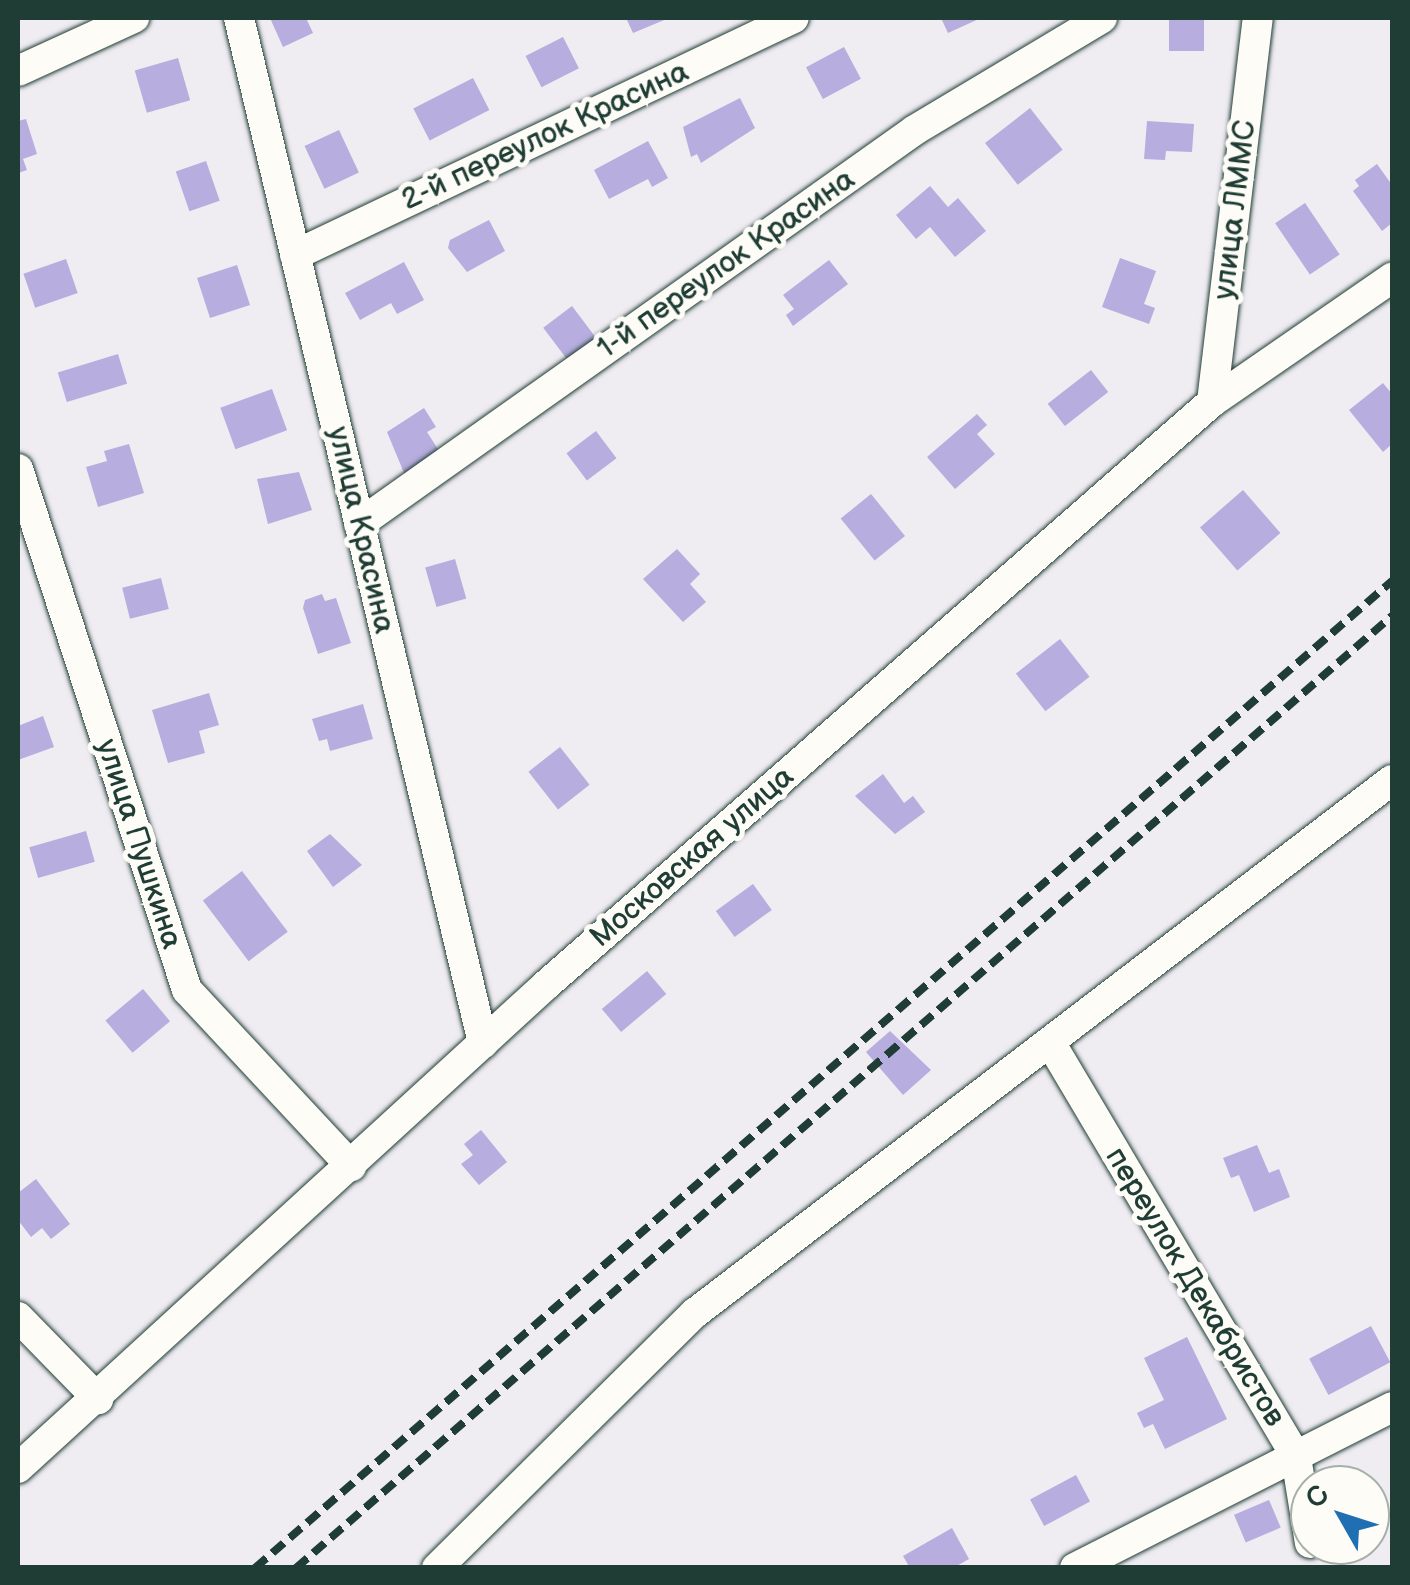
<!DOCTYPE html>
<html>
<head>
<meta charset="utf-8">
<style>
	body { margin:0 }
	#map { position:relative; width:1410px; height:1585px; overflow:hidden; background:#efecf2; font-family:"Balsamiq Sans",sans-serif }
	div>[style] { position:absolute }
	[style*='--x'] { left:calc(var(--x)*1px); top:calc(var(--y)*1px); width:calc(var(--w)*1px); rotate:calc(var(--a)*1deg) }
	.building>* { inset:0; background:#b7adde; transform-origin:0 0 }
	.roads { filter:drop-shadow(0 0 2px #1f3d34) drop-shadow(0 0 2px #1f3d34) }
	.street>* { height:30px; margin:-15px; padding:0 15px; transform-origin:15px; border-radius:15px; background:#fdfcf7 }
	.rail>* { height:8px; margin-top:-4px; transform-origin:0; background:repeating-linear-gradient(90deg,#1f3d34 0 15px,transparent 0 23px) }
	span { translate:-50% -50%; white-space:nowrap; text-align:center; line-height:1.15; -webkit-text-stroke:10px #fdfcf7; paint-order:stroke }
	.street-label { font-size:30px; color:#1f3d34 }
	.frame { position:absolute; inset:0; border:20px solid #1f3d34; pointer-events:none }
	.north { position:absolute; left:1290px; top:1465px; width:100px; height:100px; box-sizing:border-box; background:#fdfcf7; border:2px solid #a4b0a9; border-radius:50%; rotate:309deg; font-size:28px; font-weight:700; line-height:40px; text-align:center; color:#1f3d34 }
	.north::after { content:''; display:block; margin:auto; width:35px; height:45px; background:#1f6fb2; clip-path:polygon(50% 0,100% 100%,50% 72%,0 100%) }
</style>
</head>
<body>
<div id="map">
	<div class="building">
		<div style="clip-path:polygon(270px 18px,306px 18px,313px 33px,283px 47px)"></div>
		<div style="clip-path:polygon(626px 18px,669px 18px,633px 33px)"></div>
		<div style="clip-path:polygon(941px 18px,981px 18px,948px 33px)"></div>
		<div style="left:1169px;top:18px;width:35px;height:33px"></div>
		<div style="left:563px;top:37px;width:35px;height:42px;rotate:63deg"></div>
		<div style="left:844px;top:47px;width:36px;height:43px;rotate:62deg"></div>
		<div style="left:178px;top:58px;width:44px;height:45px;rotate:74deg"></div>
		<div style="left:473px;top:78px;width:36px;height:67px;rotate:63deg"></div>
		<div style="clip-path:polygon(740px 98px,755px 128px,701px 163px,697px 154px,691px 157px,683px 127px)"></div>
		<div style="left:1030px;top:108px;width:53px;height:57px;rotate:52deg"></div>
		<div style="clip-path:polygon(26px 119px,37px 154px,23px 159px,27px 170px,18px 173px,18px 121px)"></div>
		<div style="clip-path:polygon(1147px 121px,1194px 124px,1192px 152px,1166px 151px,1165px 160px,1144px 159px)"></div>
		<div style="left:339px;top:130px;width:47px;height:38px;rotate:65deg"></div>
		<div style="clip-path:polygon(648px 141px,668px 178px,652px 187px,648px 179px,609px 199px,594px 170px)"></div>
		<div style="left:206px;top:161px;width:42px;height:32px;rotate:71deg"></div>
		<div style="clip-path:polygon(1377px 164px,1392px 185px,1392px 223px,1382px 231px,1353px 191px,1359px 186px,1355px 180px)"></div>
		<div style="clip-path:polygon(930px 186px,948px 207px,958px 198px,986px 231px,955px 257px,930px 227px,916px 239px,896px 215px)"></div>
		<div style="left:1305px;top:203px;width:62px;height:36px;rotate:56deg"></div>
		<div style="clip-path:polygon(489px 220px,505px 251px,467px 272px,448px 248px,450px 240px)"></div>
		<div style="clip-path:polygon(1120px 258px,1156px 271px,1144px 304px,1155px 308px,1149px 324px,1102px 307px)"></div>
		<div style="left:66px;top:259px;width:36px;height:45px;rotate:71deg"></div>
		<div style="clip-path:polygon(829px 260px,848px 284px,793px 326px,786px 315px,794px 309px,783px 295px)"></div>
		<div style="clip-path:polygon(404px 262px,424px 300px,397px 314px,391px 303px,360px 320px,345px 293px)"></div>
		<div style="left:237px;top:265px;width:42px;height:42px;rotate:72deg"></div>
		<div style="left:572px;top:306px;width:41px;height:36px;rotate:53deg"></div>
		<div style="left:118px;top:354px;width:31px;height:63px;rotate:73deg"></div>
		<div style="left:1091px;top:370px;width:28px;height:55px;rotate:52deg"></div>
		<div style="clip-path:polygon(1383px 383px,1392px 394px,1392px 444px,1383px 452px,1349px 410px)"></div>
		<div style="left:272px;top:389px;width:44px;height:55px;rotate:70deg"></div>
		<div style="clip-path:polygon(424px 408px,436px 427px,427px 432px,443px 457px,407px 480px,387px 432px)"></div>
		<div style="clip-path:polygon(977px 414px,987px 425px,977px 434px,995px 454px,955px 489px,927px 457px)"></div>
		<div style="left:596px;top:431px;width:34px;height:37px;rotate:53deg"></div>
		<div style="clip-path:polygon(129px 444px,144px 493px,98px 507px,86px 467px,107px 461px,104px 451px)"></div>
		<div style="clip-path:polygon(299px 472px,312px 510px,268px 524px,257px 479px)"></div>
		<div style="left:1243px;top:490px;width:57px;height:57px;rotate:49deg"></div>
		<div style="left:871px;top:494px;width:54px;height:39px;rotate:51deg"></div>
		<div style="clip-path:polygon(677px 549px,700px 574px,690px 584px,706px 602px,683px 622px,643px 579px)"></div>
		<div style="left:455px;top:559px;width:41px;height:31px;rotate:74deg"></div>
		<div style="left:161px;top:578px;width:32px;height:40px;rotate:76deg"></div>
		<div style="clip-path:polygon(322px 594px,325px 601px,336px 598px,351px 643px,318px 654px,303px 608px,305px 600px)"></div>
		<div style="left:1060px;top:639px;width:48px;height:56px;rotate:52deg"></div>
		<div style="clip-path:polygon(209px 693px,219px 725px,199px 731px,205px 753px,168px 763px,152px 710px)"></div>
		<div style="clip-path:polygon(363px 704px,373px 739px,330px 751px,327px 739px,319px 741px,312px 719px)"></div>
		<div style="clip-path:polygon(43px 716px,54px 747px,18px 760px,18px 726px)"></div>
		<div style="left:560px;top:747px;width:48px;height:40px;rotate:52deg"></div>
		<div style="clip-path:polygon(883px 774px,904px 803px,913px 796px,925px 812px,895px 834px,855px 796px)"></div>
		<div style="left:86px;top:831px;width:32px;height:59px;rotate:74deg"></div>
		<div style="clip-path:polygon(330px 834px,362px 865px,333px 887px,307px 851px)"></div>
		<div style="left:242px;top:871px;width:76px;height:49px;rotate:53deg"></div>
		<div style="left:753px;top:884px;width:32px;height:46px;rotate:54deg"></div>
		<div style="left:647px;top:971px;width:30px;height:59px;rotate:50deg"></div>
		<div style="left:143px;top:989px;width:42px;height:49px;rotate:50deg"></div>
		<div style="clip-path:polygon(890px 1031px,931px 1070px,903px 1095px,866px 1052px)"></div>
		<div style="clip-path:polygon(481px 1130px,507px 1162px,479px 1185px,461px 1164px,473px 1155px,464px 1144px)"></div>
		<div style="clip-path:polygon(1257px 1145px,1269px 1173px,1279px 1169px,1290px 1197px,1254px 1212px,1239px 1175px,1231px 1178px,1223px 1158px)"></div>
		<div style="clip-path:polygon(36px 1179px,70px 1224px,51px 1239px,42px 1228px,31px 1237px,18px 1220px,18px 1193px)"></div>
		<div style="left:1371px;top:1326px;width:41px;height:70px;rotate:62deg"></div>
		<div style="clip-path:polygon(1187px 1337px,1227px 1419px,1165px 1449px,1153px 1424px,1144px 1428px,1137px 1413px,1164px 1400px,1144px 1358px)"></div>
		<div style="left:1076px;top:1475px;width:30px;height:52px;rotate:62deg"></div>
		<div style="left:1269px;top:1500px;width:30px;height:38px;rotate:67deg"></div>
		<div style="clip-path:polygon(952px 1528px,969px 1559px,953px 1568px,910px 1568px,903px 1556px)"></div>
	</div>
	<div class="roads">
		<div class="street">
			<div style="--x:239;--y:18;--w:1054;--a:76.61"></div>
			<div style="--x:18;--y:71;--w:128;--a:-24.6"></div>
			<div style="--x:295;--y:255;--w:552;--a:-25.41"></div>
			<div style="--x:1212;--y:402;--w:387;--a:-83.2"></div>
			<div style="--x:18;--y:469;--w:548;--a:72.03"></div>
			<div style="--x:187;--y:990;--w:241;--a:47"></div>
			<div style="--x:359;--y:524;--w:681;--a:-35.32"></div>
			<div style="--x:915;--y:130;--w:218;--a:-30.9"></div>
			<div style="--x:1050;--y:1042;--w:482;--a:59.3"></div>
			<div style="--x:1296;--y:1457;--w:87;--a:80.8"></div>
			<div style="--x:18;--y:1317;--w:115;--a:45.7"></div>
			<div style="--x:18;--y:1468;--w:716;--a:-42.45"></div>
			<div style="--x:546;--y:985;--w:885;--a:-41.2"></div>
			<div style="--x:1212;--y:402;--w:219;--a:-34.6"></div>
			<div style="--x:437;--y:1568;--w:363;--a:-44.7"></div>
			<div style="--x:695;--y:1313;--w:877;--a:-37.41"></div>
			<div style="--x:1075;--y:1568;--w:356;--a:-26.9"></div>
		</div>
	</div>
	<div class="rail">
		<div style="--x:255;--y:1568;--w:1506;--a:-40.96"></div>
		<div style="--x:296;--y:1568;--w:1452;--a:-40.98"></div>
	</div>
	<div class="street-label">
		<span style="left:545px;top:136px;rotate:-25deg">2-й переулок Красина</span>
		<span style="left:1235px;top:210px;rotate:-83deg">улица ЛММС</span>
		<span style="left:726px;top:264px;rotate:-35deg">1-й переулок Красина</span>
		<span style="left:361px;top:530px;rotate:77deg">улица Красина</span>
		<span style="left:139px;top:844px;rotate:72deg">улица Пушкина</span>
		<span style="left:692px;top:857px;rotate:-41deg">Московская улица</span>
		<span style="left:1195px;top:1287px;rotate:59deg">переулок Декабристов</span>
	</div>
	<div class="frame"></div>
	<div class="north">С</div>
</div>
</body>
</html>
